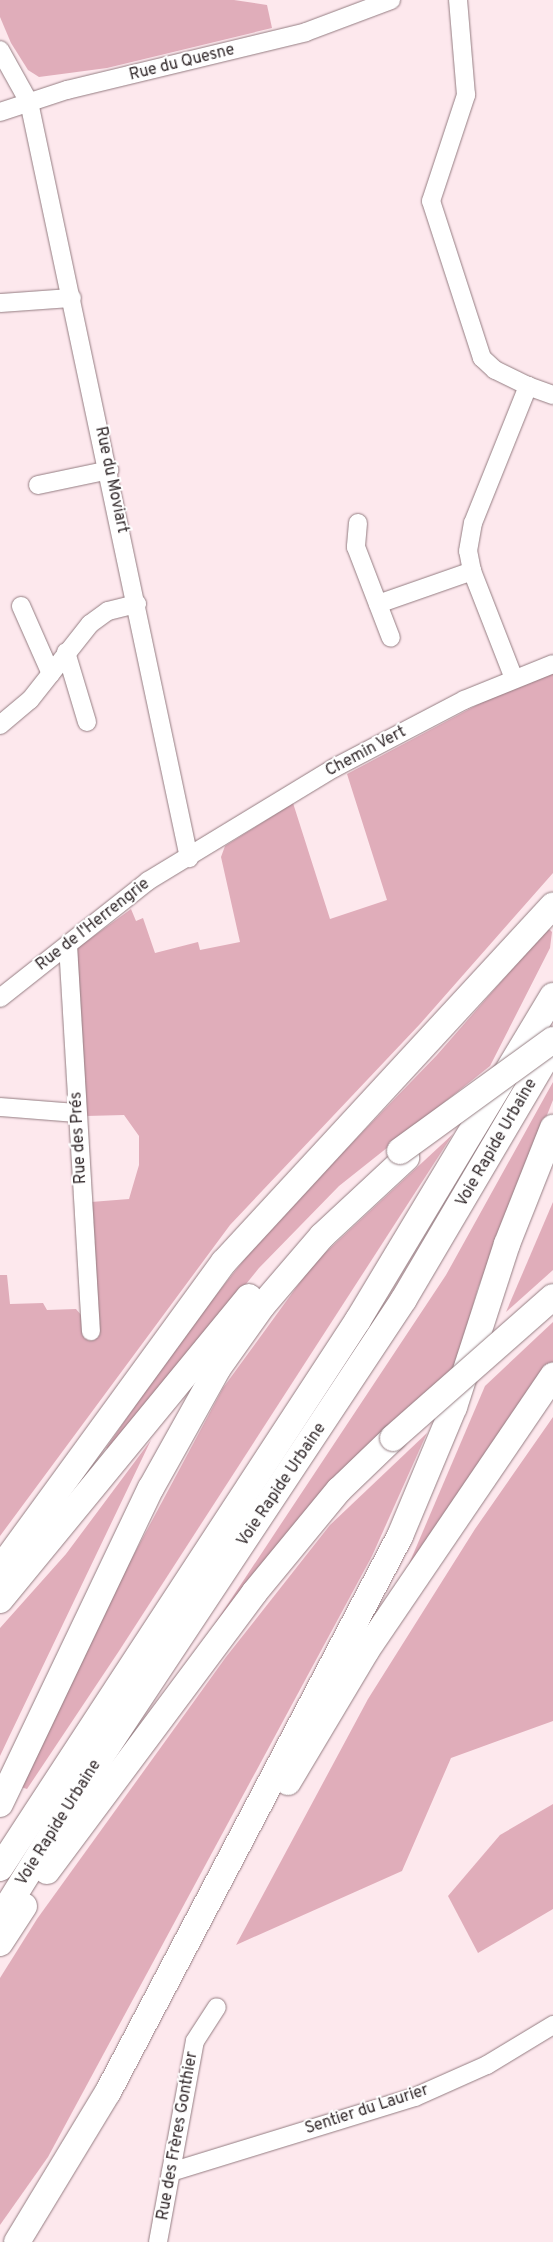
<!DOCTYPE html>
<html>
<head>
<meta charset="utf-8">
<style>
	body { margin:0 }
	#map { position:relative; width:553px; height:2242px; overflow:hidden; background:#fde8ed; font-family:Overpass,sans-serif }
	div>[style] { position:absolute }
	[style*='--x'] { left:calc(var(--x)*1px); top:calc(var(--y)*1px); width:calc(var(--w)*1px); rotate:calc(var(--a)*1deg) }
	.green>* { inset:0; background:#e0adba }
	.roads { filter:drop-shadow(0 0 1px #947d82) drop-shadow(0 0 1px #947d82) }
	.minor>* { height:18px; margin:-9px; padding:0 9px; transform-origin:9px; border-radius:9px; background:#fff }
	.highway>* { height:26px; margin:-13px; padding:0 13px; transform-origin:13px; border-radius:13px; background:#fff }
	.bridges { filter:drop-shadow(0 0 1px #947d82) drop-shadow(0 0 1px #947d82) }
	.highway-bridge>* { height:26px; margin:-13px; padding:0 13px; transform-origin:13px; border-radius:13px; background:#fff }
	span { translate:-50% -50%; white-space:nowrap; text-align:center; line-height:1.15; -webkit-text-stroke:4px #fff; paint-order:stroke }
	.street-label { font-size:16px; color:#32292b }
</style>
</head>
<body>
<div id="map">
	<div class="green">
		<div style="clip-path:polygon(0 0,234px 0,267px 5px,272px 28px,107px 68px,39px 77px,28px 70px,11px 43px,0 17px)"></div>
		<div style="clip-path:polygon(553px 673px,553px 873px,420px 1024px,230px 1225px,0 1536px,0 1275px,7px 1275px,10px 1304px,43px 1303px,47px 1310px,76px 1309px,82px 1316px,91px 1202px,129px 1199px,139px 1165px,139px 1136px,124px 1115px,86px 1116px,76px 949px,131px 909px,136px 921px,143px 918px,155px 953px,198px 942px,200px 950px,240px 942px,221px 857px,225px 846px,293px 803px,330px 919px,387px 900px,347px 774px,492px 697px)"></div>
		<div style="clip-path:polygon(548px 928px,552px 932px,550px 948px,490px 1066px,339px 1186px,259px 1268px,111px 1450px,106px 1448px,184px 1335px,267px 1231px,437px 1055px)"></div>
		<div style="clip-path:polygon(553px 1082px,553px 1100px,478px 1288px,455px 1368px,210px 1631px,446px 1275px)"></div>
		<div style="clip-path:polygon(453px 1134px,119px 1651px,27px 1789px,21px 1787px,110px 1599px,223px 1388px,314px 1263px)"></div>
		<div style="clip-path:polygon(553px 1202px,553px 1270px,506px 1312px)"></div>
		<div style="clip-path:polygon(553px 1322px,553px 1363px,403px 1578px,485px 1386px)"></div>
		<div style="clip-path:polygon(553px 1417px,553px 1721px,451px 1758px,402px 1871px,236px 1945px,368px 1699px,475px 1529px)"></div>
		<div style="clip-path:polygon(427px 1433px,372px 1556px,48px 2157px,0 2225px,0 1978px,37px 1919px,226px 1657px,330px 1525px)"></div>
		<div style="clip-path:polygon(151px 1440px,8px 1739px,0 1756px,0 1628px,66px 1554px)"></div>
		<div style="clip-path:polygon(553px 1804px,553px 1909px,478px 1953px,448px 1896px,500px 1835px)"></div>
	</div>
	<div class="roads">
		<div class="minor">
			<div style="--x:0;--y:50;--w:60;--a:60.9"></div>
			<div style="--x:29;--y:102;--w:773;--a:78.05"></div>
			<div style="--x:0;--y:112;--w:71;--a:-18.2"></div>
			<div style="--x:67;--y:90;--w:246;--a:-13.6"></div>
			<div style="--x:306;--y:32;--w:91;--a:-20.6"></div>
			<div style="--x:0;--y:303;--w:72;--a:-4"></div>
			<div style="--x:528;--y:386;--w:27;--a:20"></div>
			<div style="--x:38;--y:485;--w:73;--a:-11.9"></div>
			<div style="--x:358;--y:523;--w:24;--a:95"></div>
			<div style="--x:356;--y:547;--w:97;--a:69"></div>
			<div style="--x:472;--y:571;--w:116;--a:68.7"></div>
			<div style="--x:378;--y:604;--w:100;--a:-19.3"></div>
			<div style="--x:472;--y:571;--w:20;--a:-101"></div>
			<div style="--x:468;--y:551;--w:28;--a:-80"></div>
			<div style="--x:473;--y:523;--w:148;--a:-68.1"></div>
			<div style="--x:528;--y:386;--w:37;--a:-154"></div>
			<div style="--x:495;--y:370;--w:18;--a:-137"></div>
			<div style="--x:482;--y:358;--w:165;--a:-108"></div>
			<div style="--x:431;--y:201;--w:112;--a:-71.7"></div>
			<div style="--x:466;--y:95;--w:95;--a:-94.8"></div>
			<div style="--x:21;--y:606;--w:74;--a:66.2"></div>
			<div style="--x:66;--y:652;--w:73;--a:73.3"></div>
			<div style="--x:0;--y:725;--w:39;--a:-40"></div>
			<div style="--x:30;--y:700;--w:97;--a:-51.7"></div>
			<div style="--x:90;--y:624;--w:22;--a:-36"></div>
			<div style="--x:108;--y:611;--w:30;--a:-14"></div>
			<div style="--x:68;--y:945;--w:387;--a:86.6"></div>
			<div style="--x:0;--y:998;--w:189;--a:-38.3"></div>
			<div style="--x:148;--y:881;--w:218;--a:-31.3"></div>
			<div style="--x:334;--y:768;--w:147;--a:-27.6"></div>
			<div style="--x:464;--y:700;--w:96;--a:-22"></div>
			<div style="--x:0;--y:1107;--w:77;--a:4.5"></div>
			<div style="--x:171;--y:2172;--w:255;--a:-17.1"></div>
			<div style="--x:415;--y:2097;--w:79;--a:-24"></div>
			<div style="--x:487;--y:2065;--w:77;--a:-31.2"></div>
			<div style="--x:158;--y:2242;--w:204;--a:-79.6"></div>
			<div style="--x:195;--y:2041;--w:40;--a:-57.1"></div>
		</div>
		<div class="highway">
			<div style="--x:0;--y:1569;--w:380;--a:-53.9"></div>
			<div style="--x:224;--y:1262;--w:485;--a:-47.3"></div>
			<div style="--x:0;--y:1600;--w:392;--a:-50.6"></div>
			<div style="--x:288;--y:1782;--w:152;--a:-59.2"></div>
			<div style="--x:366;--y:1651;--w:333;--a:-55.8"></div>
			<div style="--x:0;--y:1804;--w:350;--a:-64.5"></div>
			<div style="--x:151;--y:1488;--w:137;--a:-60.8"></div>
			<div style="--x:218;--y:1368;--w:76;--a:-54.6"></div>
			<div style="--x:262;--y:1306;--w:92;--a:-49.4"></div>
			<div style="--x:322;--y:1236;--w:115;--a:-42.9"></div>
			<div style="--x:0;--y:1868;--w:655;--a:-56.84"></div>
			<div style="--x:358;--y:1320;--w:378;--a:-59"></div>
			<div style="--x:47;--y:1871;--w:347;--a:-53.3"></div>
			<div style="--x:254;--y:1593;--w:134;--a:-50.5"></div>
			<div style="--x:339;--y:1490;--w:75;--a:-43.9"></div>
			<div style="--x:0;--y:1918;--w:191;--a:-58.1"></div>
			<div style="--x:101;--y:1756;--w:548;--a:-56.45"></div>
			<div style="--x:404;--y:1299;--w:294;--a:-59.5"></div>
			<div style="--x:0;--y:1943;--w:44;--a:-57"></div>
			<div style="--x:17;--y:2242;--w:175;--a:-58.8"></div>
			<div style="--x:108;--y:2092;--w:628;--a:-62.29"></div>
			<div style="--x:400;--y:1536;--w:140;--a:-67.3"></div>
			<div style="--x:454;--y:1407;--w:171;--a:-72"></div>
			<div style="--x:507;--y:1244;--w:125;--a:-68.4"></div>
		</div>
	</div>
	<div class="bridges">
		<div class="highway-bridge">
			<div style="--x:400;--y:1151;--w:189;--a:-36"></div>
			<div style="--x:393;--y:1438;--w:213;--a:-41.4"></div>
		</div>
	</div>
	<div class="street-label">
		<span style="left:182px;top:63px;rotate:-14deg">Rue du Quesne</span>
		<span style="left:111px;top:480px;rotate:78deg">Rue du Moviart</span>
		<span style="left:366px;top:752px;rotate:-28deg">Chemin Vert</span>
		<span style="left:93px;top:925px;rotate:-38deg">Rue de l'Herrengrie</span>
		<span style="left:79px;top:1138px;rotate:-93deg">Rue des Prés</span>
		<span style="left:497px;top:1143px;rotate:-60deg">Voie Rapide Urbaine</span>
		<span style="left:282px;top:1485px;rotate:-56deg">Voie Rapide Urbaine</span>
		<span style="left:59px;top:1823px;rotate:-58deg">Voie Rapide Urbaine</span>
		<span style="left:367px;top:2110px;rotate:-18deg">Sentier du Laurier</span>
		<span style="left:178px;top:2136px;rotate:-80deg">Rue des Frères Gonthier</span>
	</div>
</div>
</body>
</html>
